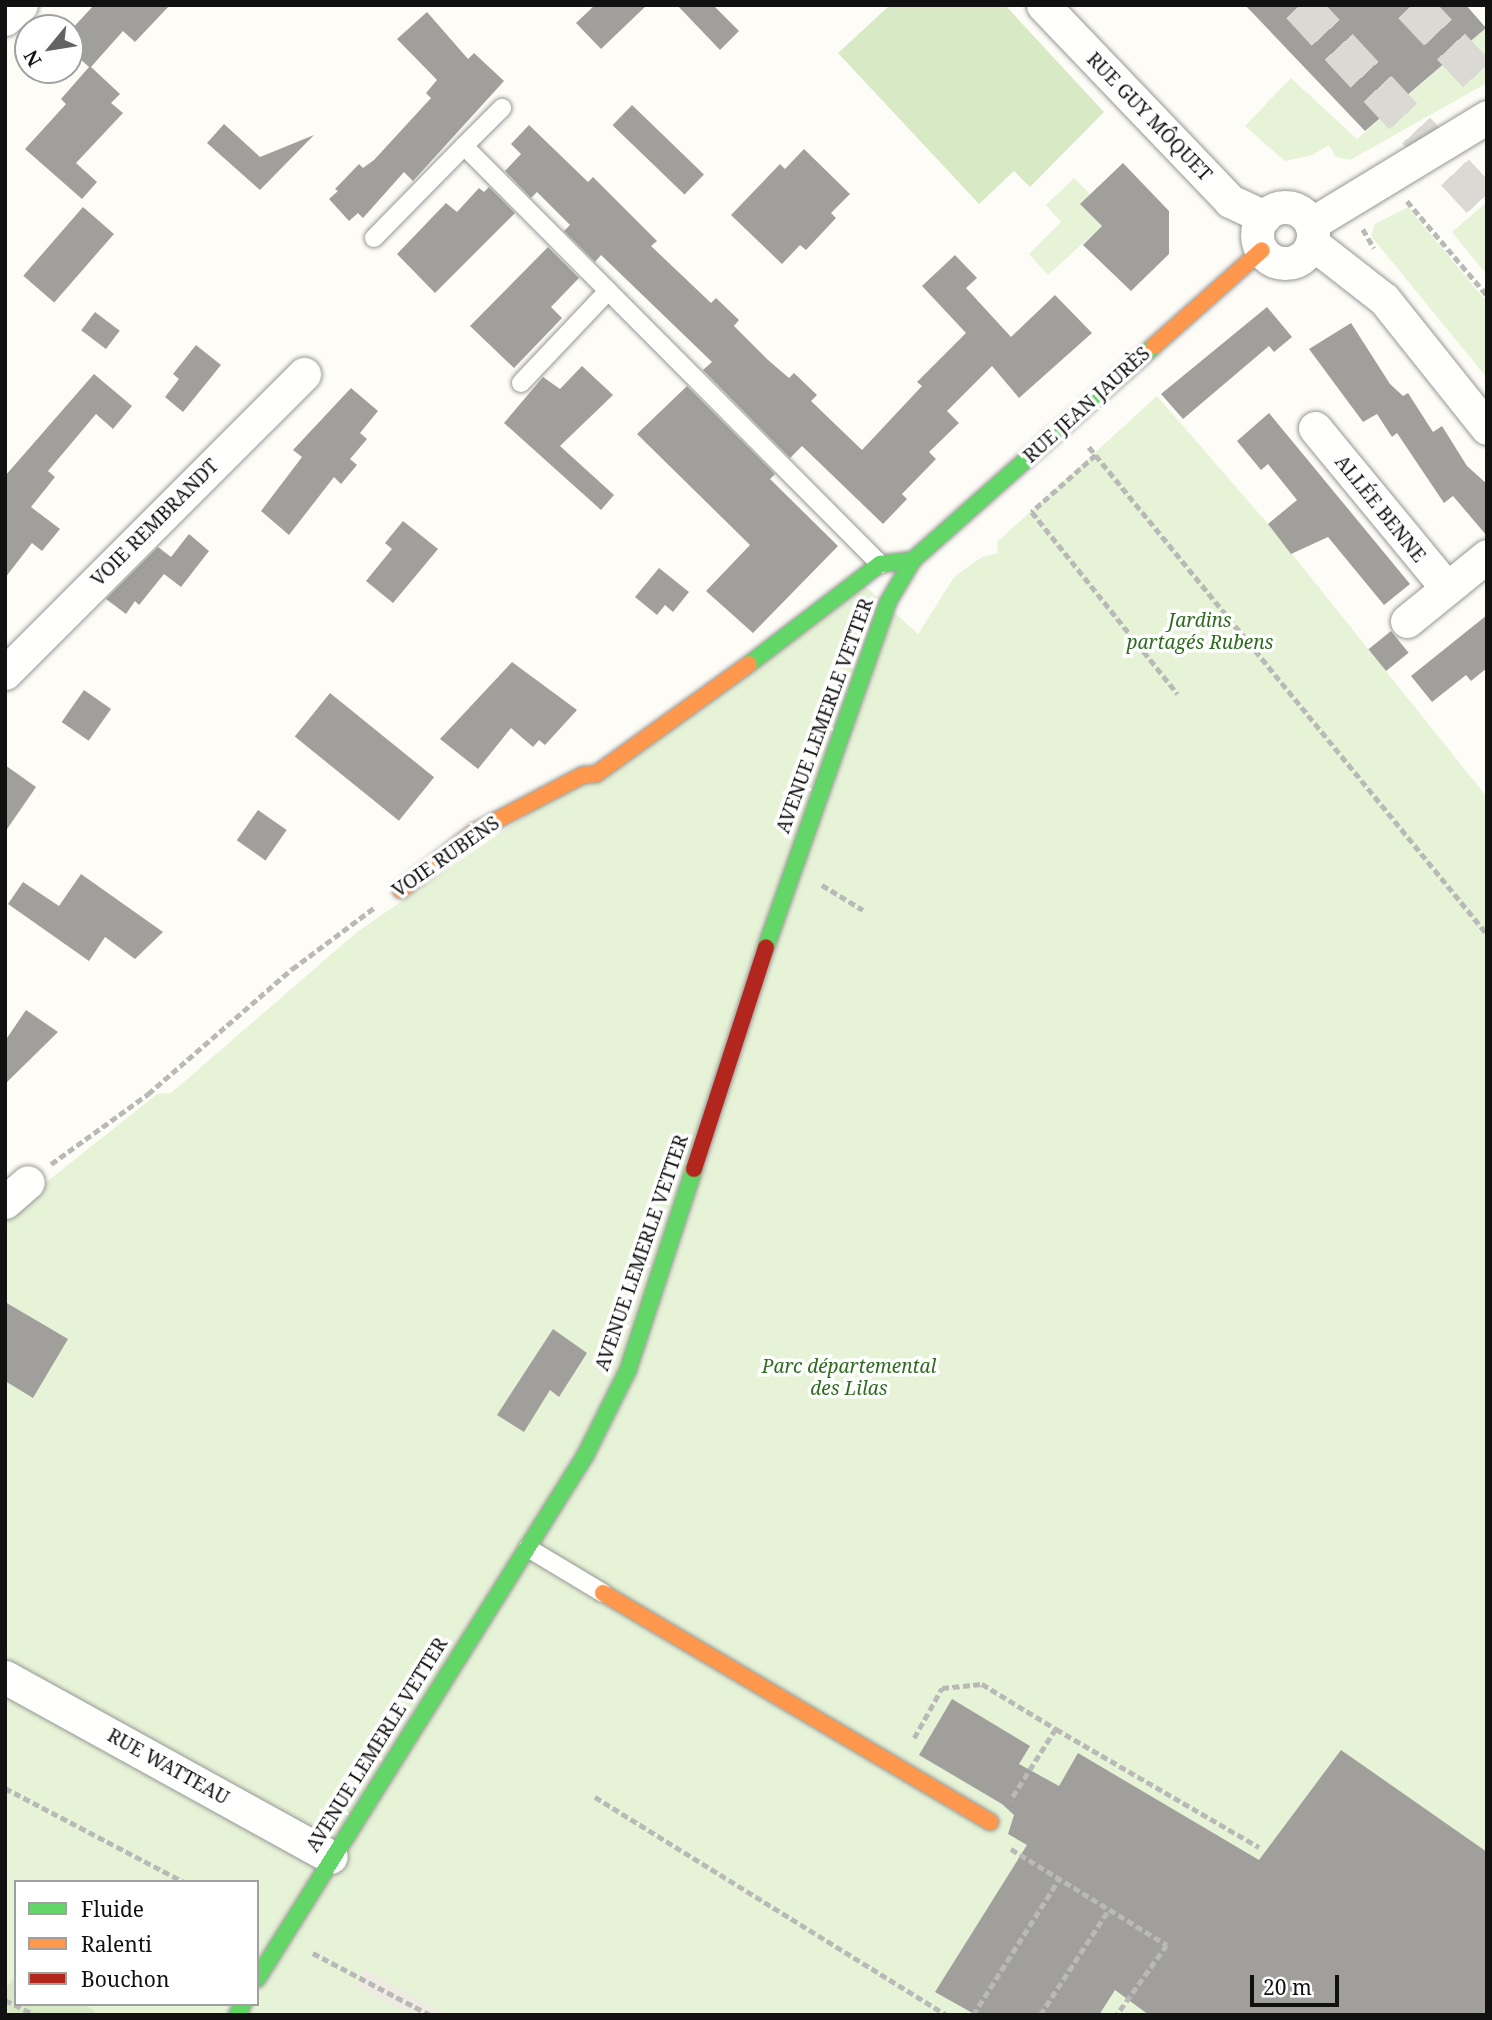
<!DOCTYPE html>
<html>
<head>
<meta charset="utf-8">
<style>
	body { margin:0 }
	#map { position:relative; width:1492px; height:2020px; overflow:hidden; background:#fdfcf7; font-family:"Noto Serif",serif }
	div>[style] { position:absolute }
	[style*='--x'] { left:calc(var(--x)*1px); top:calc(var(--y)*1px); width:calc(var(--w)*1px); rotate:calc(var(--a)*1deg) }
	.green>* { inset:0; background:#e7f3d7 }
	.forest>* { inset:0; background:#d8eac5 }
	.plaza>* { inset:0; background:#edebe2 }
	.building>* { inset:0; background:#a19f9c; transform-origin:0 0 }
	.highway-tunnel>* { height:38px; margin-top:-19px; transform-origin:0; background:repeating-linear-gradient(90deg,#dad9d4 0 38px,transparent 0 57px) }
	.path>* { height:4.5px; margin-top:-2.25px; transform-origin:0; background:repeating-linear-gradient(90deg,#b9b9b8 0 7px,transparent 0 10.5px) }
	.roads { filter:drop-shadow(0 0 2px #979795) drop-shadow(0 0 2px #979795) }
	.lane>* { height:18px; margin:-9px; padding:0 9px; transform-origin:9px; border-radius:9px; background:#fffffe }
	.street>* { height:33px; margin:-16.5px; padding:0 16.5px; transform-origin:16.5px; border-radius:16.5px; background:#fffffe }
	.street>.ring { margin:-16.5px; padding:0; box-sizing:content-box; background:none; border:33px solid #fffffe; border-radius:50% }
	.fast>* { height:16px; margin:-8px; padding:0 8px; transform-origin:8px; border-radius:8px; background:#63d668 }
	.slow>* { height:16px; margin:-8px; padding:0 8px; transform-origin:8px; border-radius:8px; background:#ff974d }
	.jam>* { height:16px; margin:-8px; padding:0 8px; transform-origin:8px; border-radius:8px; background:#b3261e }
	span { translate:-50% -50%; white-space:nowrap; text-align:center; line-height:1.15; -webkit-text-stroke:7px #fff; paint-order:stroke }
	.street-label { font-size:19px; color:#111 }
	.park-label { font-size:19px; color:#2f6b1f; font-style:italic }
	.frame { position:absolute; inset:0; border:7px solid #111; pointer-events:none }
	.legend { position:absolute; left:14px; top:1880px; width:245px; height:126px; box-sizing:border-box; background:#fff; border:2px solid #a0a0a0; margin:0; padding:9px 12px; list-style:none; font-size:21px; color:#111 }
	.legend li { display:flex; align-items:center; gap:14px; height:35px }
	.legend b { width:35px; border:2px solid #a0a0a0 }
	.north { position:absolute; left:14px; top:14px; width:70px; height:70px; box-sizing:border-box; background:#fff; border:2px solid #a0a0a0; border-radius:50%; rotate:240deg; font-size:19px; font-weight:700; line-height:28px; text-align:center; color:#111 }
	.north::after { content:''; display:block; margin:auto; width:24px; height:32px; background:#646362; clip-path:polygon(50% 0,100% 100%,50% 72%,0 100%) }
	.scale { position:absolute; left:1250px; top:1975px; width:89px; height:32px; box-sizing:border-box; border:4px solid #111; border-top:0; padding-left:9px; font-size:21px; line-height:24px; white-space:nowrap; color:#111; -webkit-text-stroke:5px #fff; paint-order:stroke }
</style>
</head>
<body>
<div id="map">
	<div class="green">
		<div style="clip-path:polygon(1487px 27px,1487px 83px,1350px 160px,1336px 157px,1329px 145px,1312px 155px,1285px 161px,1245px 126px,1291px 78px,1357px 139px)"></div>
		<div style="clip-path:polygon(1074px 178px,1090px 194px,1081px 204px,1102px 226px,1048px 275px,1029px 254px,1061px 222px,1046px 205px)"></div>
		<div style="clip-path:polygon(1487px 202px,1487px 275px,1452px 232px)"></div>
		<div style="clip-path:polygon(1408px 207px,1487px 302px,1487px 378px,1371px 236px,1375px 224px)"></div>
		<div style="clip-path:polygon(evenodd,1157px 396px,1268px 524px,1487px 797px,1487px 2015px,5px 2015px,5px 1215px,157px 1094px,171px 1093px,357px 932px,862px 583px,918px 634px,955px 576px,982px 557px,998px 553px,997px 542px,1157px 396px,16px 1882px,257px 1882px,257px 2004px,16px 2004px,16px 1882px)"></div>
	</div>
	<div class="forest">
		<div style="clip-path:polygon(890px 5px,1005px 5px,1104px 112px,1030px 187px,1014px 171px,979px 204px,838px 53px)"></div>
		<div style="clip-path:polygon(16px 1976px,16px 2004px,81px 2004px,94px 2010px,94px 2015px,5px 2015px,6px 1988px)"></div>
	</div>
	<div class="plaza">
		<div style="clip-path:polygon(364px 1969px,449px 2015px,410px 2015px,355px 1986px)"></div>
	</div>
	<div class="building">
		<div style="clip-path:polygon(94px 5px,170px 5px,135px 42px,123px 31px,91px 67px,120px 94px,111px 103px,123px 113px,76px 163px,97px 182px,82px 199px,25px 149px,66px 104px,61px 99px,89px 67px,70px 50px,70px 31px)"></div>
		<div style="clip-path:polygon(595px 5px,647px 5px,601px 49px,576px 23px)"></div>
		<div style="clip-path:polygon(677px 5px,713px 5px,739px 31px,720px 50px)"></div>
		<div style="clip-path:polygon(1245px 5px,1466px 5px,1486px 28px,1365px 131px)"></div>
		<div style="clip-path:polygon(427px 12px,468px 59px,474px 53px,504px 81px,413px 181px,404px 172px,363px 218px,358px 213px,349px 221px,329px 199px,338px 191px,335px 189px,359px 164px,363px 168px,374px 160px,431px 98px,426px 93px,437px 80px,397px 39px)"></div>
		<div style="left:632px;top:105px;width:100px;height:28px;rotate:44deg"></div>
		<div style="clip-path:polygon(224px 124px,260px 157px,314px 135px,260px 190px,207px 143px)"></div>
		<div style="clip-path:polygon(529px 125px,588px 182px,593px 177px,657px 241px,651px 246px,711px 303px,716px 298px,739px 320px,734px 326px,768px 360px,789px 378px,794px 373px,817px 395px,811px 401px,862px 450px,922px 386px,917px 382px,966px 333px,922px 286px,955px 255px,977px 278px,966px 288px,1011px 337px,1055px 295px,1092px 333px,1019px 398px,992px 366px,947px 411px,959px 423px,929px 452px,936px 459px,902px 494px,907px 499px,883px 524px,802px 446px,790px 458px,703px 370px,712px 362px,601px 255px,595px 262px,564px 231px,570px 225px,537px 192px,531px 198px,505px 171px,521px 154px,511px 144px)"></div>
		<div style="clip-path:polygon(804px 149px,850px 194px,831px 213px,836px 218px,806px 250px,800px 245px,782px 264px,731px 215px,780px 164px,785px 169px)"></div>
		<div style="clip-path:polygon(1123px 163px,1169px 211px,1169px 254px,1131px 291px,1083px 245px,1102px 226px,1080px 204px)"></div>
		<div style="clip-path:polygon(489px 187px,515px 213px,435px 293px,397px 254px,446px 203px,457px 212px,479px 188px,484px 192px)"></div>
		<div style="left:83px;top:207px;width:41px;height:91px;rotate:41deg"></div>
		<div style="clip-path:polygon(548px 247px,579px 278px,551px 307px,562px 318px,514px 368px,470px 326px)"></div>
		<div style="clip-path:polygon(1267px 307px,1292px 337px,1274px 352px,1269px 346px,1183px 419px,1161px 394px)"></div>
		<div style="left:95px;top:312px;width:31px;height:23px;rotate:37deg"></div>
		<div style="clip-path:polygon(1351px 323px,1390px 384px,1403px 396px,1408px 393px,1433px 432px,1442px 426px,1467px 466px,1487px 484px,1487px 536px,1453px 496px,1444px 503px,1397px 433px,1392px 437px,1377px 414px,1363px 422px,1309px 349px)"></div>
		<div style="clip-path:polygon(196px 345px,221px 365px,183px 412px,165px 397px,179px 379px,173px 374px)"></div>
		<div style="clip-path:polygon(582px 366px,613px 395px,560px 446px,614px 495px,601px 510px,504px 423px,543px 377px,560px 389px)"></div>
		<div style="clip-path:polygon(94px 374px,132px 406px,113px 429px,96px 414px,48px 471px,55px 477px,31px 507px,60px 529px,42px 551px,32px 543px,5px 578px,5px 476px)"></div>
		<div style="clip-path:polygon(687px 386px,775px 474px,770px 479px,838px 546px,753px 633px,706px 591px,750px 545px,637px 434px)"></div>
		<div style="clip-path:polygon(351px 388px,378px 411px,360px 433px,367px 439px,350px 459px,357px 465px,341px 484px,334px 477px,289px 535px,261px 511px,302px 457px,293px 450px)"></div>
		<div style="clip-path:polygon(1269px 413px,1410px 584px,1384px 605px,1328px 537px,1291px 554px,1268px 524px,1297px 500px,1268px 464px,1261px 470px,1237px 441px)"></div>
		<div style="clip-path:polygon(403px 521px,438px 549px,393px 603px,366px 581px,392px 549px,385px 543px)"></div>
		<div style="clip-path:polygon(189px 534px,209px 551px,181px 587px,164px 574px,139px 605px,135px 601px,126px 614px,106px 599px,158px 547px,171px 557px)"></div>
		<div style="clip-path:polygon(659px 568px,689px 592px,673px 612px,665px 605px,657px 615px,635px 597px)"></div>
		<div style="clip-path:polygon(1487px 615px,1487px 668px,1471px 681px,1466px 675px,1432px 702px,1411px 676px)"></div>
		<div style="left:1391px;top:631px;width:28px;height:29px;rotate:51deg"></div>
		<div style="clip-path:polygon(512px 662px,577px 710px,545px 745px,539px 740px,533px 747px,511px 728px,478px 769px,440px 739px)"></div>
		<div style="left:84px;top:690px;width:33px;height:39px;rotate:35deg"></div>
		<div style="left:330px;top:693px;width:134px;height:56px;rotate:39deg"></div>
		<div style="clip-path:polygon(5px 765px,36px 787px,5px 832px)"></div>
		<div style="left:258px;top:810px;width:35px;height:37px;rotate:35deg"></div>
		<div style="clip-path:polygon(81px 874px,163px 932px,135px 959px,105px 937px,89px 961px,8px 904px,23px 882px,59px 906px)"></div>
		<div style="clip-path:polygon(26px 1010px,58px 1032px,5px 1084px,5px 1041px)"></div>
		<div style="clip-path:polygon(5px 1302px,68px 1339px,33px 1398px,5px 1381px)"></div>
		<div style="clip-path:polygon(553px 1329px,587px 1353px,559px 1397px,550px 1390px,524px 1432px,497px 1415px)"></div>
		<div style="clip-path:polygon(952px 1699px,1030px 1746px,1019px 1764px,1059px 1786px,1078px 1753px,1259px 1860px,1341px 1750px,1487px 1852px,1487px 2015px,1149px 2015px,1115px 1990px,1099px 2015px,976px 2015px,935px 1992px,1027px 1845px,1008px 1834px,1014px 1815px,1002px 1804px,919px 1755px)"></div>
	</div>
	<div class="highway-tunnel">
		<div style="--x:1300;--y:5;--w:275;--a:47.2"></div>
		<div style="--x:1412;--y:5;--w:110;--a:46.8"></div>
	</div>
	<div class="path">
		<div style="--x:1407;--y:201;--w:123;--a:49.6"></div>
		<div style="--x:1363;--y:229;--w:22;--a:60"></div>
		<div style="--x:1089;--y:447;--w:629;--a:50.74"></div>
		<div style="--x:1096;--y:455;--w:86;--a:138.3"></div>
		<div style="--x:1032;--y:512;--w:233;--a:51.3"></div>
		<div style="--x:822;--y:885;--w:48;--a:31.4"></div>
		<div style="--x:51;--y:1164;--w:120;--a:-35.8"></div>
		<div style="--x:148;--y:1094;--w:191;--a:-41"></div>
		<div style="--x:292;--y:969;--w:104;--a:-36.8"></div>
		<div style="--x:1056;--y:1729;--w:235;--a:30.2"></div>
		<div style="--x:914;--y:1738;--w:57;--a:-60.8"></div>
		<div style="--x:942;--y:1688;--w:40;--a:-5.7"></div>
		<div style="--x:982;--y:1684;--w:87;--a:31.3"></div>
		<div style="--x:1056;--y:1729;--w:84;--a:122.4"></div>
		<div style="--x:5;--y:1788;--w:202;--a:27.7"></div>
		<div style="--x:595;--y:1797;--w:414;--a:31.8"></div>
		<div style="--x:1011;--y:1849;--w:183;--a:31.6"></div>
		<div style="--x:1167;--y:1945;--w:86;--a:125.5"></div>
		<div style="--x:313;--y:1953;--w:132;--a:27.9"></div>
		<div style="--x:5;--y:2000;--w:34;--a:26"></div>
		<div style="--x:973;--y:2015;--w:161;--a:-57.7"></div>
		<div style="--x:1040;--y:2015;--w:126;--a:-56.9"></div>
	</div>
	<div class="roads">
		<div class="lane">
			<div style="--x:464;--y:146;--w:54;--a:-45"></div>
			<div style="--x:374;--y:238;--w:129;--a:-45.6"></div>
			<div style="--x:464;--y:146;--w:590;--a:45.14"></div>
			<div style="--x:521;--y:383;--w:127;--a:-46.6"></div>
			<div style="--x:528;--y:1548;--w:87;--a:31"></div>
		</div>
		<div class="street">
			<div style="--x:1043;--y:5;--w:271;--a:46.3"></div>
			<div style="--x:1230;--y:201;--w:38;--a:25"></div>
			<div style="--x:5;--y:19;--w:21;--a:-41"></div>
			<div class="ring" style="left:1257px;top:207px;width:23px;height:23px"></div>
			<div style="--x:1311;--y:224;--w:206;--a:-31.3"></div>
			<div style="--x:1312;--y:243;--w:91;--a:37.9"></div>
			<div style="--x:1384;--y:299;--w:165;--a:51.4"></div>
			<div style="--x:1315;--y:428;--w:207;--a:50.5"></div>
			<div style="--x:1407;--y:621;--w:103;--a:-39.1"></div>
			<div style="--x:5;--y:673;--w:423;--a:-45"></div>
			<div style="--x:5;--y:1202;--w:30;--a:-41"></div>
			<div style="--x:5;--y:1677;--w:372;--a:28.9"></div>
		</div>
		<div class="fast">
			<div style="--x:749;--y:664;--w:165;--a:-37.4"></div>
			<div style="--x:880;--y:564;--w:33;--a:-7"></div>
			<div style="--x:766;--y:947;--w:366;--a:-70.5"></div>
			<div style="--x:888;--y:602;--w:49;--a:-59.2"></div>
			<div style="--x:913;--y:560;--w:322;--a:-41.6"></div>
			<div style="--x:257;--y:1979;--w:617;--a:-57.91"></div>
			<div style="--x:585;--y:1456;--w:96;--a:-63.4"></div>
			<div style="--x:628;--y:1370;--w:212;--a:-71.8"></div>
			<div style="--x:237;--y:2015;--w:13;--a:-61"></div>
		</div>
		<div class="slow">
			<div style="--x:1154;--y:346;--w:144;--a:-41.6"></div>
			<div style="--x:401;--y:890;--w:95;--a:-38.2"></div>
			<div style="--x:476;--y:831;--w:121;--a:-27.6"></div>
			<div style="--x:583;--y:775;--w:13;--a:-4"></div>
			<div style="--x:596;--y:774;--w:188;--a:-35.7"></div>
			<div style="--x:603;--y:1593;--w:450;--a:30.6"></div>
		</div>
		<div class="jam">
			<div style="--x:694;--y:1169;--w:233;--a:-72"></div>
		</div>
	</div>
	<div class="street-label">
		<span style="left:1149px;top:117px;rotate:46deg">RUE GUY MÔQUET</span>
		<span style="left:1087px;top:405px;rotate:-42deg">RUE JEAN JAURÈS</span>
		<span style="left:1380px;top:509px;rotate:51deg">ALLÉE BENNE</span>
		<span style="left:155px;top:523px;rotate:-45deg">VOIE REMBRANDT</span>
		<span style="left:825px;top:716px;rotate:-70deg">AVENUE LEMERLE VETTER</span>
		<span style="left:446px;top:857px;rotate:-35deg">VOIE RUBENS</span>
		<span style="left:642px;top:1253px;rotate:-71deg">AVENUE LEMERLE VETTER</span>
		<span style="left:377px;top:1745px;rotate:-58deg">AVENUE LEMERLE VETTER</span>
		<span style="left:168px;top:1767px;rotate:29deg">RUE WATTEAU</span>
	</div>
	<div class="park-label">
		<span style="left:1200px;top:632px">Jardins<br>partagés Rubens</span>
		<span style="left:849px;top:1378px">Parc départemental<br>des Lilas</span>
	</div>
	<div class="frame"></div>
	<ul class="legend">
	<li><b style="height:9px;background:#63d668"></b>Fluide</li>
	<li><b style="height:9px;background:#ff974d"></b>Ralenti</li>
	<li><b style="height:9px;background:#b3261e"></b>Bouchon</li>
	</ul>
	<div class="north">N</div>
	<div class="scale">20 m</div>
</div>
</body>
</html>
